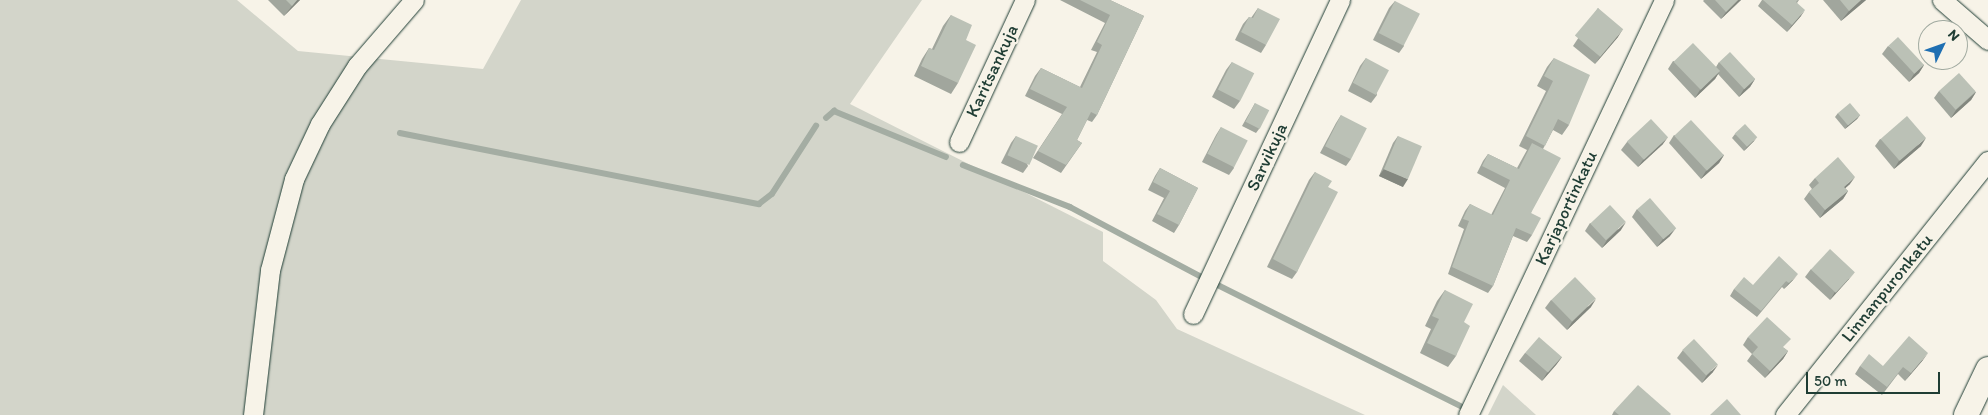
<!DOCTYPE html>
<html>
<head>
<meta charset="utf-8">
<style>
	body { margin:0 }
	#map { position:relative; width:1988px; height:415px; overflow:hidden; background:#f7f3e8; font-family:Itim,sans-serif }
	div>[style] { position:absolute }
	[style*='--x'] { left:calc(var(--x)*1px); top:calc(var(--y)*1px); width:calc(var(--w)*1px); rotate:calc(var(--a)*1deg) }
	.green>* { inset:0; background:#d3d5ca }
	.stream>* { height:5.5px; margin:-2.75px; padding:0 2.75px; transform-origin:2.75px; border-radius:2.75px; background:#a4ada3 }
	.roads { filter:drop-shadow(0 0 1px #1f3d34) drop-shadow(0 0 1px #1f3d34) }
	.minor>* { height:19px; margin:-9.5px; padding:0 9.5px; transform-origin:9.5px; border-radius:9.5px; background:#f7f3e8 }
	.major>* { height:24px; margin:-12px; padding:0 12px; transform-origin:12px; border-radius:12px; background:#f7f3e8 }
	.wall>* { inset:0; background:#a1a69d }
	.shaded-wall>* { inset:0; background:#83877f }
	.building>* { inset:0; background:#bbc1b6; transform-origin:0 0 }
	span { translate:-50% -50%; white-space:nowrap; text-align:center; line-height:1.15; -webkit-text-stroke:4.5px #f7f3e8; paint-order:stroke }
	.street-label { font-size:18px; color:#1f3d34 }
	.north { position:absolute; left:1918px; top:20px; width:50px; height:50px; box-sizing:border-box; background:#f7f3e8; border:1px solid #a1aaa0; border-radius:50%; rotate:48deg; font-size:14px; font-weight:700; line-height:20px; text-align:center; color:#1f3d34 }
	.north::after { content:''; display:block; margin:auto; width:18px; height:22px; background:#1f6fb2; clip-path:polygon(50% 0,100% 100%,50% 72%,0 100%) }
	.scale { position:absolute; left:1806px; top:372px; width:134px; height:22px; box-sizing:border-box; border:2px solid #1f3d34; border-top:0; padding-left:6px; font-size:15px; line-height:18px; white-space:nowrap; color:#1f3d34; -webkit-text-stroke:4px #f7f3e8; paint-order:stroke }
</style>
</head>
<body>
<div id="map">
	<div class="green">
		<div style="clip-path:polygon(0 0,237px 0,298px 51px,483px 69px,521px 0,922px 0,850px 104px,1103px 232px,1103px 261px,1156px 300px,1177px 329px,1365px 415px,0 415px)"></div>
		<div style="clip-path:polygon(1503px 385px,1536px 415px,1488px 415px)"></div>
	</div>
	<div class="stream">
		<div style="--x:826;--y:118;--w:11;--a:-41"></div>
		<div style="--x:834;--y:111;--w:121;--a:22.3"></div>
		<div style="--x:400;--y:133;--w:366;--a:11.2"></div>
		<div style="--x:759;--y:204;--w:16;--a:-38"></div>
		<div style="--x:772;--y:194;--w:81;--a:-57.1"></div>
		<div style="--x:963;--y:165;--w:115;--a:21.4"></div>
		<div style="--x:1070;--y:207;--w:147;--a:28"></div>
		<div style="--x:1218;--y:285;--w:271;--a:26.5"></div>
	</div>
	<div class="roads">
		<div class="minor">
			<div style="--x:1942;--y:0;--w:61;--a:41"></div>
			<div style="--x:959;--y:142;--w:157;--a:-65.1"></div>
			<div style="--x:1193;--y:314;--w:347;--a:-64.9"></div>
			<div style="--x:253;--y:415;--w:146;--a:-83.3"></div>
			<div style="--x:270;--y:270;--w:94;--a:-75.2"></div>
			<div style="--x:294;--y:179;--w:61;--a:-64.7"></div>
			<div style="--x:320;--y:124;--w:69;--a:-57.5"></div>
			<div style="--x:357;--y:66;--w:87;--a:-49.2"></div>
			<div style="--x:1468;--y:415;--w:459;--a:-64.7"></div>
			<div style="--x:1785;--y:415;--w:325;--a:-51.4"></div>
		</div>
		<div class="major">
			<div style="--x:1966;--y:415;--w:51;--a:-64.4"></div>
		</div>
	</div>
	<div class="wall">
		<div style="clip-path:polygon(268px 0,300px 0,284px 16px)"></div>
		<div style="clip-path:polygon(1060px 0,1110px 0,1144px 16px,1097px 115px,1092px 122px,1087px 120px,1077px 140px,1082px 143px,1061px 173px,1033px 158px,1062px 114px,1025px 96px,1035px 76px,1041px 68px,1080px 87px,1097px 52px,1091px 50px,1105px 23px)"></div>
		<div style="clip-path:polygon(1704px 0,1741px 0,1721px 19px,1703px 1px)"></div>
		<div style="clip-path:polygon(1762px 0,1799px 0,1797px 3px,1801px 16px,1787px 32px,1758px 6px)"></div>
		<div style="clip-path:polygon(1823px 0,1866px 0,1841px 21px)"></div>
		<div style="clip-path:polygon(1395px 1px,1404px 46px,1399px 53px,1373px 40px,1389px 8px)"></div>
		<div style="clip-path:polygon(1258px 8px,1266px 45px,1261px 53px,1235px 40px,1243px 24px,1249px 17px,1251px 18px)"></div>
		<div style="clip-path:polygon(1598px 8px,1618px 37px,1595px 64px,1573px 46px)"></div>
		<div style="clip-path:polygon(951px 15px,966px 40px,958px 83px,951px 94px,914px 76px,922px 59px,929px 48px,932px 49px,943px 26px)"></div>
		<div style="clip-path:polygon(1888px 46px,1924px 65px,1919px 73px,1909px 82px,1882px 54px)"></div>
		<div style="clip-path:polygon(1366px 58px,1377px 95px,1371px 103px,1348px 91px,1360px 66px)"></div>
		<div style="clip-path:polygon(1554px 58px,1569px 125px,1562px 135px,1553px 130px,1543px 149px,1531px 213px,1532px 235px,1527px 242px,1513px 236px,1493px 286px,1488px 293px,1448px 274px,1464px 229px,1458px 226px,1465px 211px,1470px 204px,1491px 215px,1505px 188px,1477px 173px,1483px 161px,1488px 154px,1517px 168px,1527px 150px,1519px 146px,1546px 91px,1537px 86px,1547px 67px)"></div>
		<div style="clip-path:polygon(1673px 61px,1716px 67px,1719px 62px,1755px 79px,1750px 87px,1739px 97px,1718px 74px,1715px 79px,1695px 98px,1668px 69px)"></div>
		<div style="clip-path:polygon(1232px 62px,1240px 101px,1234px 109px,1212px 97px,1226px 70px)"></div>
		<div style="clip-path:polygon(1939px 91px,1976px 92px,1971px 100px,1951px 118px,1934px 98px)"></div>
		<div style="clip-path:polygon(1255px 103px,1259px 129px,1256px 133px,1242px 126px)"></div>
		<div style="clip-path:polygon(1838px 113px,1860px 115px,1857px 119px,1845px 129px,1835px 117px)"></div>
		<div style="clip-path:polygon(1341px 115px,1351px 159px,1346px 166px,1320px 153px,1336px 123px)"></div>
		<div style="clip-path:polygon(1221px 127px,1234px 168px,1229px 175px,1202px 162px,1216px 135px)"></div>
		<div style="clip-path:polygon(1735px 134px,1754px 141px,1744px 151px,1732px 138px)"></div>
		<div style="clip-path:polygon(1674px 135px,1724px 155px,1719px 163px,1701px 179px,1669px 143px)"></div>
		<div style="clip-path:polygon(1016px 136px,1028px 166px,1023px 173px,1001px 163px,1011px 143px)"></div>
		<div style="clip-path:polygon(1398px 136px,1403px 187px,1379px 176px,1393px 143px)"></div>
		<div style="clip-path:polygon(1880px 139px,1921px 146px,1894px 169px,1875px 146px)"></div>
		<div style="clip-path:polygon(1627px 142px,1663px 144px,1638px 167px,1621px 150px)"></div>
		<div style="clip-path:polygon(1160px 168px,1198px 188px,1179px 225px,1174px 233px,1152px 221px,1164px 198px,1148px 190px,1155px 176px)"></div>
		<div style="clip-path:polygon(1315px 172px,1328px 187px,1297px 272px,1292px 279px,1267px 267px,1309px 180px)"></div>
		<div style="clip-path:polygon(1815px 178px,1850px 184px,1845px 188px,1848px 191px,1843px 199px,1820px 218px,1804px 199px,1809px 192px,1812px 189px,1809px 185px)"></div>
		<div style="clip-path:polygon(1637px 209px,1670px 236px,1657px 247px,1632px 217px)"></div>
		<div style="clip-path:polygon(1590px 223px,1621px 230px,1602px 248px,1585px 231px)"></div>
		<div style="clip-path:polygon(1811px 269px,1849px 279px,1830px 300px,1805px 277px)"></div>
		<div style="clip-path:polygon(1793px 280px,1784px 289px,1782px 287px,1757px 317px,1730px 296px,1734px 289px)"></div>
		<div style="clip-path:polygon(1445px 290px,1464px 322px,1456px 356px,1448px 367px,1420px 353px,1431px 329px,1425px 326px,1437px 301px)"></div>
		<div style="clip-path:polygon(1551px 300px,1591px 307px,1567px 330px,1545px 308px)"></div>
		<div style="clip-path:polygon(1748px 337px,1784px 348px,1788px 351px,1783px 359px,1765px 378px,1747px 361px,1752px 354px,1743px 345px)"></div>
		<div style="clip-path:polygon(1683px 350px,1713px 372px,1702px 383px,1677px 358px)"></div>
		<div style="clip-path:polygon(1525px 353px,1562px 357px,1556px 365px,1542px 381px,1519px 361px)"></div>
		<div style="clip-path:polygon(1923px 360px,1905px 381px,1898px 374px,1882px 395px,1855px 374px,1860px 366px,1883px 366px)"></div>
		<div style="clip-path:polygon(1614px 411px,1670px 415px,1612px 415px)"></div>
	</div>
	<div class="shaded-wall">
		<div style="clip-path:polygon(297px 0,300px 0,284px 16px,292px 6px)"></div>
		<div style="clip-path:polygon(1738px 0,1741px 0,1721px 19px,1726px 12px)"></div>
		<div style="clip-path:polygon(1861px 0,1866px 0,1841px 21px,1849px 11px)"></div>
		<div style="clip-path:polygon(1805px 10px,1801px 16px,1787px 32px,1792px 25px)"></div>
		<div style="clip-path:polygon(1623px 29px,1618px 37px,1595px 64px,1600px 57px)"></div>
		<div style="clip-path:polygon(1924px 65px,1919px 73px,1909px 82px,1914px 74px)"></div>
		<div style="clip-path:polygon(1720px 71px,1715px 79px,1695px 98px,1700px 90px)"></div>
		<div style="clip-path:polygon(1755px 79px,1750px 87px,1739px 97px,1744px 89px)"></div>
		<div style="clip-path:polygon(1976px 92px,1971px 100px,1951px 118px,1956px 110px)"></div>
		<div style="clip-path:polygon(1860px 115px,1857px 119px,1845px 129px,1848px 125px)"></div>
		<div style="clip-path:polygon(1668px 137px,1663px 144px,1638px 167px,1643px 160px)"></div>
		<div style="clip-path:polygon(1757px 137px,1754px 141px,1744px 151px,1747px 147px)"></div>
		<div style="clip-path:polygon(1926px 138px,1921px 146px,1894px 169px,1899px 161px)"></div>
		<div style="clip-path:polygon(1724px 155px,1719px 163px,1701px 179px,1706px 171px)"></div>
		<div style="clip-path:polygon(1384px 169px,1408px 179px,1403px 187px,1379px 176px)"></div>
		<div style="clip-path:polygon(1855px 177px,1850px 184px,1839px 194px,1844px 187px)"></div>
		<div style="clip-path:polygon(1848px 191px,1843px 199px,1820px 218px,1825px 210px)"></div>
		<div style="clip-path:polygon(1626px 222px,1621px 230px,1602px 248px,1607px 240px)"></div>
		<div style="clip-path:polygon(1676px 228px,1670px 236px,1657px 247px,1663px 239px)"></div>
		<div style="clip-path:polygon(1855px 272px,1849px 279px,1830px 300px,1835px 292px)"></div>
		<div style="clip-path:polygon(1798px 274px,1793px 280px,1784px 289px,1789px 283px)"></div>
		<div style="clip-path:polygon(1596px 299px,1591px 307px,1567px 330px,1572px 322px)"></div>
		<div style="clip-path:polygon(1788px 351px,1783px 359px,1765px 378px,1770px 371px)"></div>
		<div style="clip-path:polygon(1928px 353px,1923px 360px,1905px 381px,1911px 373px)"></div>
		<div style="clip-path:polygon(1562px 357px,1556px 365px,1542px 381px,1547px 373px)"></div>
		<div style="clip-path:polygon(1718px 365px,1713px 372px,1702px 383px,1707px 375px)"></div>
	</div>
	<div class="building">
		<div style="clip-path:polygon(286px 0,297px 0,292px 6px)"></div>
		<div style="clip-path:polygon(1080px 0,1110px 0,1144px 16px,1097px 115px,1091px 112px,1077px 140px,1082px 143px,1066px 165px,1038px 151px,1067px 107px,1030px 89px,1041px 68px,1082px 88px,1102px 45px,1097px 42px,1110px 15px)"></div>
		<div style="clip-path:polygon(1715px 0,1738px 0,1726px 12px)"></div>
		<div style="clip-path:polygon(1763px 0,1798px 0,1796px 2px,1805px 10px,1792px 25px)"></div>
		<div style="clip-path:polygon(1840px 0,1861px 0,1849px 11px)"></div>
		<div style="left:1395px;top:1px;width:28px;height:36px;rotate:27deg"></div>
		<div style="clip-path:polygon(1258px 8px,1280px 19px,1266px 45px,1241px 32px,1249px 17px,1253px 18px)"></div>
		<div style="left:1598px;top:8px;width:33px;height:36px;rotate:40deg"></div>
		<div style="clip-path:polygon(951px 15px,972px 25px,966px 40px,976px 45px,958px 83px,921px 66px,929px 48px,934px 50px)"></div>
		<div style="left:1898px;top:37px;width:38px;height:13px;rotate:47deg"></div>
		<div style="left:1693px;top:43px;width:39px;height:27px;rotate:46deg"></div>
		<div style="left:1730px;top:52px;width:37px;height:15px;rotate:47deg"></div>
		<div style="left:1366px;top:58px;width:26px;height:28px;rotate:28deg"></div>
		<div style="clip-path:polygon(1554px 58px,1590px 75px,1569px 125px,1558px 119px,1545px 146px,1526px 136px,1553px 81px,1544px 76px)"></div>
		<div style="left:1232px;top:62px;width:25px;height:31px;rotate:27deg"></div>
		<div style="left:1959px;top:73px;width:25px;height:27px;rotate:48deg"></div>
		<div style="left:1255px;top:103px;width:16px;height:21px;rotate:27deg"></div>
		<div style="left:1850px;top:103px;width:16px;height:16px;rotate:50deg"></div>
		<div style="left:1341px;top:115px;width:29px;height:35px;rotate:27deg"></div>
		<div style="left:1907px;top:116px;width:29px;height:35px;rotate:49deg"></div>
		<div style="left:1651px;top:119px;width:25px;height:33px;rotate:47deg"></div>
		<div style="left:1691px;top:120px;width:48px;height:23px;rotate:47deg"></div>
		<div style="left:1745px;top:124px;width:18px;height:14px;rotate:47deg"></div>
		<div style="left:1221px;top:127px;width:30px;height:30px;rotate:27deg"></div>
		<div style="left:1016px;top:136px;width:24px;height:21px;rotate:24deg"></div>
		<div style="left:1398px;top:136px;width:26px;height:36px;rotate:23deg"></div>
		<div style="clip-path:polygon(1532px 143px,1561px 158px,1531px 213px,1541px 218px,1532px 235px,1516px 228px,1493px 286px,1452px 267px,1469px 221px,1463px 219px,1470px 204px,1493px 215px,1510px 180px,1482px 166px,1488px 154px,1519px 169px)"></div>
		<div style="clip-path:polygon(1838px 157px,1855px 177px,1844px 187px,1848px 191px,1825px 210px,1809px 192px,1819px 183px,1815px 178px)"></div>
		<div style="clip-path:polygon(1160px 168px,1198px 188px,1179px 225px,1157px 214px,1170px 191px,1153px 182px)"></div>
		<div style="clip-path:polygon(1315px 172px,1332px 181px,1328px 187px,1338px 192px,1297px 272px,1273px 259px)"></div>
		<div style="left:1650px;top:198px;width:40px;height:17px;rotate:49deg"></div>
		<div style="left:1610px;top:205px;width:23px;height:27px;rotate:47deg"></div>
		<div style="left:1830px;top:249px;width:34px;height:28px;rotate:43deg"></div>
		<div style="clip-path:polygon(1779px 256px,1798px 274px,1789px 283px,1786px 281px,1761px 311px,1734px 289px,1744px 277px,1753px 285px)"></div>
		<div style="left:1575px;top:277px;width:30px;height:33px;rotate:46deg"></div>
		<div style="clip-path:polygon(1445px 290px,1473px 304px,1464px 322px,1470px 326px,1456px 356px,1427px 343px,1439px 319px,1432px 316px)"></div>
		<div style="clip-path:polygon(1767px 317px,1791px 339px,1783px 347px,1788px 351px,1770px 371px,1752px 354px,1758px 347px,1748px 337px)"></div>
		<div style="clip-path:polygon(1909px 336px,1928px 353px,1911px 373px,1903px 367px,1887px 387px,1860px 366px,1869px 354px,1883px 366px)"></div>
		<div style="left:1539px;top:337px;width:30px;height:21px;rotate:41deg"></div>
		<div style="left:1694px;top:339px;width:35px;height:16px;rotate:47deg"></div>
		<div style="clip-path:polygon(1638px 385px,1671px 414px,1670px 415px,1619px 415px,1614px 411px)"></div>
		<div style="clip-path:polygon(1727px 399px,1741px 415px,1710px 415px)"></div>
	</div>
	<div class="street-label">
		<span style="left:992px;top:71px;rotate:-65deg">Karitsankuja</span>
		<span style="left:1267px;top:157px;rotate:-65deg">Sarvikuja</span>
		<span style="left:1566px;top:208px;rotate:-65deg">Karjaportinkatu</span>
		<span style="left:1887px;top:288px;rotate:-51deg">Linnanpuronkatu</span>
	</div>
	<div class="north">N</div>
	<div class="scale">50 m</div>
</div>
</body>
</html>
